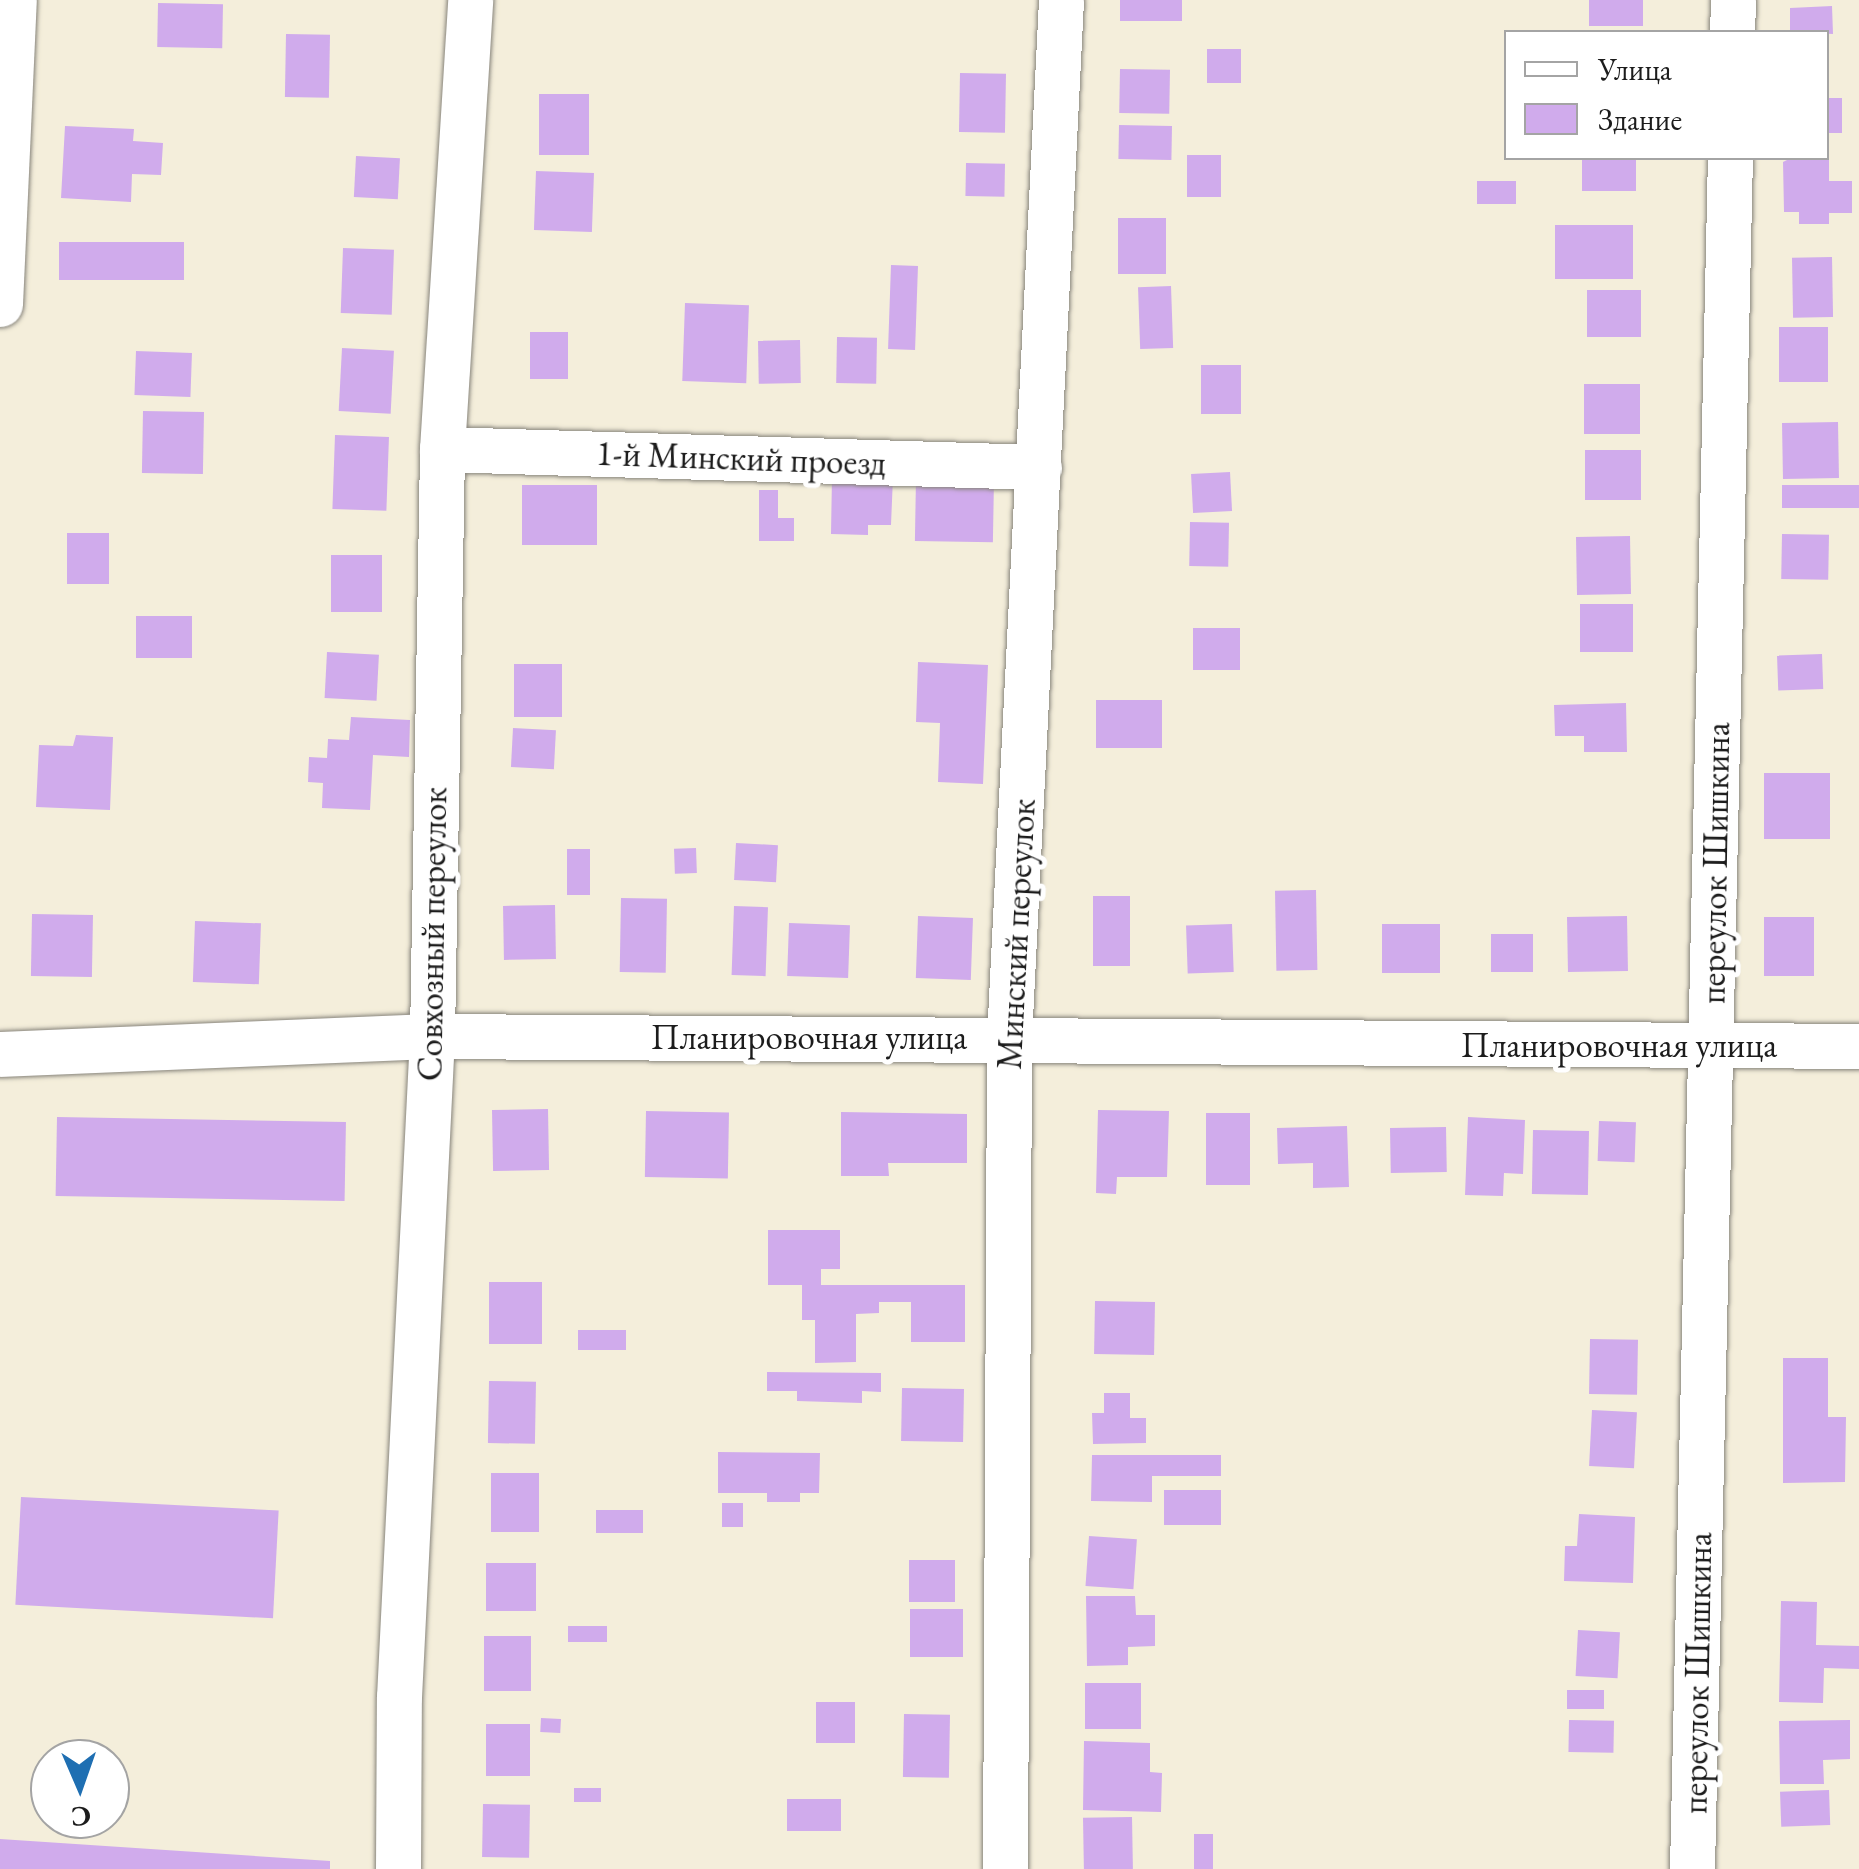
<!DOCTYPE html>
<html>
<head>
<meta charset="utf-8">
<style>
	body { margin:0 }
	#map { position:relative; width:1859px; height:1869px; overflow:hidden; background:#f4eedb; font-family:"EB Garamond",serif }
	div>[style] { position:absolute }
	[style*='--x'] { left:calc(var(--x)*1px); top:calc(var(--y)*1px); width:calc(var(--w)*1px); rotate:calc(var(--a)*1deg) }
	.building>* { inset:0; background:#d0abec; transform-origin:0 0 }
	.roads { filter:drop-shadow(0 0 2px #88857c) drop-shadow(0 0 2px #88857c) }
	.minor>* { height:45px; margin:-22.5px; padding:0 22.5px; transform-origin:22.5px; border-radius:22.5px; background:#fff }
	span { translate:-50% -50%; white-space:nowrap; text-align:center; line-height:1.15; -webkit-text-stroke:10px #fff; paint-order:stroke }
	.street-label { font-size:35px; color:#1c1c1c }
	.legend { position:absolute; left:1504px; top:30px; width:325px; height:130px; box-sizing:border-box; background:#fff; border:2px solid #a4a4a4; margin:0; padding:12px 18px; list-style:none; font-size:30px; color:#1c1c1c }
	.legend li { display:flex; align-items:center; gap:20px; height:50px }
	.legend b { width:50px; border:2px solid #a4a4a4 }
	.north { position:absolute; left:30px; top:1739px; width:100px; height:100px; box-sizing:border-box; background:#fff; border:2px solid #a4a4a4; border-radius:50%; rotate:178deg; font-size:28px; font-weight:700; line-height:40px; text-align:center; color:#1c1c1c }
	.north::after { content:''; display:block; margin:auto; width:35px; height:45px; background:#1f6fb2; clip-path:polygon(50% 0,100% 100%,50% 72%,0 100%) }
</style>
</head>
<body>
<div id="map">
	<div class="building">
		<div style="left:1120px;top:0;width:62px;height:21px"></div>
		<div style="left:1589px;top:0;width:54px;height:26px"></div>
		<div style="left:158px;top:3px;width:65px;height:44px;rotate:1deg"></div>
		<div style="clip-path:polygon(1832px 6px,1833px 34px,1790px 32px,1790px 8px)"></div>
		<div style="left:286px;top:34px;width:44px;height:63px;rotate:1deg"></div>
		<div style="left:1241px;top:49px;width:34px;height:34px;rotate:90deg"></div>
		<div style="left:1120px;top:69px;width:50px;height:44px;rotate:1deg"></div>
		<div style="left:960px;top:73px;width:46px;height:59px;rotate:1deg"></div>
		<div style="left:539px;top:94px;width:50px;height:61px"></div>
		<div style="left:1826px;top:98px;width:16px;height:35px"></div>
		<div style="left:1119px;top:125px;width:53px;height:34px;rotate:1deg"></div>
		<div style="clip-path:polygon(65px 126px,134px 129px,133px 141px,163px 143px,161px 175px,132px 174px,131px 202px,61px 198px)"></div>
		<div style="left:1221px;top:155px;width:42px;height:34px;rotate:90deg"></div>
		<div style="left:356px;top:156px;width:44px;height:41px;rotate:3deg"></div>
		<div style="left:1582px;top:158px;width:54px;height:33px"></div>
		<div style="clip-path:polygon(1791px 158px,1829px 158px,1829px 181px,1852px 181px,1852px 213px,1829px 213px,1829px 224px,1799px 224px,1799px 212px,1784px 212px,1783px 162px)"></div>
		<div style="left:966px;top:163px;width:39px;height:33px;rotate:1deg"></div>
		<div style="left:536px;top:171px;width:58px;height:59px;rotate:2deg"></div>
		<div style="left:1477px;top:181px;width:39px;height:23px"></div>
		<div style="left:1118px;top:218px;width:48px;height:56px"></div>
		<div style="left:1555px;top:225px;width:78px;height:54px"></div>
		<div style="left:59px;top:242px;width:125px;height:38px"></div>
		<div style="left:343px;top:248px;width:51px;height:65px;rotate:2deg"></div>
		<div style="left:1832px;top:257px;width:60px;height:40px;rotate:89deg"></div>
		<div style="left:891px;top:265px;width:27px;height:84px;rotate:2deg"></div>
		<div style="left:1171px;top:286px;width:62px;height:33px;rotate:88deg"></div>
		<div style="left:1587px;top:290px;width:54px;height:47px"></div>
		<div style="left:685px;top:303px;width:64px;height:78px;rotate:2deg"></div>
		<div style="left:1779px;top:327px;width:49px;height:55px"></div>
		<div style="left:568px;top:332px;width:47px;height:38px;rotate:90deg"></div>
		<div style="left:837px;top:337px;width:40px;height:46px;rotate:1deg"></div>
		<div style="left:800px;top:340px;width:43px;height:42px;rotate:89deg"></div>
		<div style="left:342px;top:348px;width:52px;height:63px;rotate:3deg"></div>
		<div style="left:136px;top:351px;width:56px;height:44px;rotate:2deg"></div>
		<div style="left:1201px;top:365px;width:40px;height:49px"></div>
		<div style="left:1584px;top:384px;width:56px;height:50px"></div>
		<div style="left:143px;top:411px;width:61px;height:62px;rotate:1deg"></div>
		<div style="left:1838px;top:422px;width:56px;height:56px;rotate:89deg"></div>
		<div style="left:335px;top:435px;width:54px;height:74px;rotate:2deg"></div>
		<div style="left:1585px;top:450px;width:56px;height:50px"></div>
		<div style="left:1230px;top:472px;width:39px;height:39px;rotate:87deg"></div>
		<div style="clip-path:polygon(832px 476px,893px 477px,891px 525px,868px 525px,868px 535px,831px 534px)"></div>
		<div style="left:916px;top:478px;width:78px;height:63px;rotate:1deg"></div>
		<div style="left:522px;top:485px;width:75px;height:60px"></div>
		<div style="left:1859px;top:485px;width:23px;height:77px;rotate:90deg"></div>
		<div style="clip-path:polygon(759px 490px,778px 490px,778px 518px,794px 518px,794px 541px,759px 541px)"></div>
		<div style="left:1190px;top:522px;width:39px;height:44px;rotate:1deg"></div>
		<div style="left:67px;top:533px;width:42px;height:51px"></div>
		<div style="left:1782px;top:534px;width:47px;height:45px;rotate:1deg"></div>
		<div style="left:1630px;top:536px;width:58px;height:54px;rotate:89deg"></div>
		<div style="left:331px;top:555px;width:51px;height:57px"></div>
		<div style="left:1580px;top:604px;width:53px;height:48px"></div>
		<div style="left:136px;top:616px;width:56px;height:42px"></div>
		<div style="left:1193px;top:628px;width:47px;height:42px"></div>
		<div style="left:327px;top:652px;width:52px;height:46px;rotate:3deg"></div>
		<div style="left:1822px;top:654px;width:35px;height:45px;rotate:88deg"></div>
		<div style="clip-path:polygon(918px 662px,988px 665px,983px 784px,938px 782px,940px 723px,916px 722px)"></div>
		<div style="left:514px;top:664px;width:48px;height:53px"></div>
		<div style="left:1096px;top:700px;width:66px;height:48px"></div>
		<div style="clip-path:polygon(1626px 703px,1627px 752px,1584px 752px,1584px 736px,1555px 736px,1554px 705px)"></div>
		<div style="clip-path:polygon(351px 717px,410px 720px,409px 757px,373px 755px,370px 810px,322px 808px,323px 783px,308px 782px,309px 757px,327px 758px,328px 739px,349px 740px)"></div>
		<div style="left:513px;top:728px;width:43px;height:39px;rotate:3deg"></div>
		<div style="clip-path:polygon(76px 735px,113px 737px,110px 810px,36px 807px,39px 745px,73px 746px)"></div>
		<div style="left:1764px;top:773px;width:66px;height:66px"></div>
		<div style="left:736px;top:843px;width:42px;height:37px;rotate:3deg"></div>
		<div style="left:696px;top:848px;width:25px;height:22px;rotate:88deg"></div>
		<div style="left:567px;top:849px;width:23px;height:46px"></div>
		<div style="left:1316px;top:890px;width:80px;height:41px;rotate:89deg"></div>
		<div style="left:1093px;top:896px;width:37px;height:70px"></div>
		<div style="left:621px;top:898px;width:46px;height:74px;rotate:1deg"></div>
		<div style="left:555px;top:905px;width:54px;height:52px;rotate:89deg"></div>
		<div style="left:734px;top:906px;width:34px;height:69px;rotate:2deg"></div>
		<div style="left:32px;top:914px;width:61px;height:62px;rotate:1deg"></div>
		<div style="left:918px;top:916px;width:55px;height:62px;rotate:2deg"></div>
		<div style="left:1627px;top:916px;width:55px;height:60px;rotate:89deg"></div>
		<div style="left:1764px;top:917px;width:50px;height:59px"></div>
		<div style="left:195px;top:921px;width:66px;height:61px;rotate:2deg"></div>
		<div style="left:789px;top:923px;width:61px;height:53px;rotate:2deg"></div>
		<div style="left:1232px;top:924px;width:48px;height:46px;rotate:88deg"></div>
		<div style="left:1382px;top:924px;width:58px;height:49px"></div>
		<div style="left:1533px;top:934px;width:38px;height:42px;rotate:90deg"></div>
		<div style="left:548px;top:1109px;width:61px;height:56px;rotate:89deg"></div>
		<div style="clip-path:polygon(1098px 1110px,1169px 1111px,1167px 1177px,1117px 1177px,1116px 1194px,1096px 1193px)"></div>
		<div style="left:646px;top:1111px;width:83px;height:66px;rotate:1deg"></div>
		<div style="clip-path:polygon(841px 1112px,967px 1114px,967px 1163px,888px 1163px,889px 1176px,841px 1176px)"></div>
		<div style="left:1206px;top:1113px;width:44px;height:72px"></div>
		<div style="left:57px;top:1117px;width:289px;height:79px;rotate:1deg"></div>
		<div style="clip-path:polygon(1468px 1117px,1525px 1120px,1523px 1174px,1504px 1173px,1503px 1196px,1465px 1195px)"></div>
		<div style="left:1599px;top:1121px;width:37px;height:40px;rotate:2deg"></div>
		<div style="clip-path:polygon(1347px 1126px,1349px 1187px,1313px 1188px,1313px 1163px,1278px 1164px,1277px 1128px)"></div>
		<div style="left:1446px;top:1127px;width:45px;height:56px;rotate:89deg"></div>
		<div style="left:1533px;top:1130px;width:56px;height:64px;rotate:1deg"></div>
		<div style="clip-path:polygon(768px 1230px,840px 1230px,840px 1269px,821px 1269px,821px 1285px,965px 1285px,965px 1342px,911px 1342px,911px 1302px,879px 1302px,879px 1313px,856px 1314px,856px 1362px,815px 1363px,815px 1320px,802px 1320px,802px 1285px,768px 1285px)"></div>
		<div style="left:489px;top:1282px;width:53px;height:62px"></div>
		<div style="left:1095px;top:1301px;width:60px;height:53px;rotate:1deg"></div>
		<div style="left:626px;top:1330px;width:20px;height:48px;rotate:90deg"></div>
		<div style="left:1590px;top:1339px;width:48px;height:55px;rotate:1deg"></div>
		<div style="clip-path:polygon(1783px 1358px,1828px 1358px,1828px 1417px,1846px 1417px,1845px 1482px,1783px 1483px)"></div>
		<div style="clip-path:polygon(767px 1372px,881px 1373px,881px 1392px,862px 1391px,862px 1403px,797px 1401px,797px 1391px,767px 1391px)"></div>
		<div style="left:489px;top:1381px;width:47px;height:62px;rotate:1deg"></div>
		<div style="left:902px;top:1388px;width:62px;height:53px;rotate:1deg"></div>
		<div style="clip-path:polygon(1104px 1393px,1130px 1393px,1130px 1418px,1146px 1418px,1146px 1443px,1093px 1444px,1092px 1413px,1104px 1413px)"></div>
		<div style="left:1592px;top:1410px;width:45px;height:56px;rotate:3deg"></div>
		<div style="clip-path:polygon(718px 1452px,820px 1453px,819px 1493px,800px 1493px,800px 1502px,767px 1502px,767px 1493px,718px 1493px)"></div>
		<div style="clip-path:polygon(1092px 1455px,1221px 1455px,1221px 1476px,1152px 1476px,1152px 1502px,1091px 1501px)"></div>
		<div style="left:491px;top:1473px;width:48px;height:59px"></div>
		<div style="left:1221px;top:1490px;width:35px;height:57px;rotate:90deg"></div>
		<div style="left:21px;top:1497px;width:258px;height:108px;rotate:3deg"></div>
		<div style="left:743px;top:1503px;width:24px;height:21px;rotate:90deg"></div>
		<div style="left:596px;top:1510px;width:47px;height:23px"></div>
		<div style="clip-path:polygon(1579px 1514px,1635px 1517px,1633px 1583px,1564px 1581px,1565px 1546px,1577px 1546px)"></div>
		<div style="left:1089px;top:1536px;width:48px;height:50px;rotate:4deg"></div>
		<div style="left:909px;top:1560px;width:46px;height:42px"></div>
		<div style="left:486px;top:1563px;width:50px;height:48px"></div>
		<div style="clip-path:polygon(1086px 1596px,1135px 1596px,1136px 1615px,1155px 1615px,1155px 1646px,1128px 1647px,1128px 1665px,1087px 1666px)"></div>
		<div style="clip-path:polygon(1781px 1601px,1817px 1602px,1816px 1645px,1859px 1646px,1859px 1669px,1824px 1668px,1823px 1703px,1779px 1702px)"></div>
		<div style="left:910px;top:1609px;width:53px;height:48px"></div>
		<div style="left:568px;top:1626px;width:39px;height:16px"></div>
		<div style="left:1578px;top:1630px;width:42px;height:46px;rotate:3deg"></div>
		<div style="left:484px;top:1636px;width:47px;height:55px"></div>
		<div style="left:1085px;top:1683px;width:56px;height:46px"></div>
		<div style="left:1604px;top:1690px;width:19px;height:37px;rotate:90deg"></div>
		<div style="left:816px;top:1702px;width:39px;height:41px"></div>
		<div style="left:904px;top:1714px;width:46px;height:63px;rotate:1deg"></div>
		<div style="left:541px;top:1718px;width:20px;height:14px;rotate:3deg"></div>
		<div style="left:1569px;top:1720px;width:45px;height:32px;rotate:1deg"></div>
		<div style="clip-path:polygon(1850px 1720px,1850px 1759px,1823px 1760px,1824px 1784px,1780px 1784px,1779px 1721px)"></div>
		<div style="left:486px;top:1724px;width:44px;height:52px"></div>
		<div style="clip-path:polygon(1084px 1741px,1150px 1743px,1150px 1772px,1162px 1773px,1161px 1812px,1083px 1810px)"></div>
		<div style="left:574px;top:1788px;width:27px;height:14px"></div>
		<div style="left:1829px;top:1790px;width:35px;height:49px;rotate:88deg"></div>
		<div style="left:841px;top:1799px;width:32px;height:54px;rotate:90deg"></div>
		<div style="left:483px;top:1804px;width:47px;height:53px;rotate:1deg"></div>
		<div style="left:1132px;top:1817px;width:52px;height:49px;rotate:89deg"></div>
		<div style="left:1194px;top:1834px;width:19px;height:35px"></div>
		<div style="clip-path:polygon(0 1839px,330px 1861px,330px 1869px,0 1869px)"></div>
	</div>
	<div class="roads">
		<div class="minor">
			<div style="--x:1732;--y:32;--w:32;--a:-88"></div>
			<div style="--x:0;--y:304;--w:304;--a:-87.4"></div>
			<div style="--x:442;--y:449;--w:597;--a:1.73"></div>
			<div style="--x:0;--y:1054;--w:432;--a:-2.4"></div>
			<div style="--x:432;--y:1036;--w:1427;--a:0.4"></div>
			<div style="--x:398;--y:1869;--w:172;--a:-89.7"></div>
			<div style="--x:399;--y:1697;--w:662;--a:-87.14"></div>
			<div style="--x:432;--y:1036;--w:587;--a:-89.02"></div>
			<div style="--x:442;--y:449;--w:450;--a:-86.4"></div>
			<div style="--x:1005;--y:1869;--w:831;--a:-89.72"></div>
			<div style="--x:1009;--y:1038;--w:1039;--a:-87.13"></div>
			<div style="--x:1692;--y:1869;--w:1711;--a:-88.73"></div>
		</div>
	</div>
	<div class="street-label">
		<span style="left:741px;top:458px;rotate:2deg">1-й Минский проезд</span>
		<span style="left:1715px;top:863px;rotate:-89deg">переулок Шишкина</span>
		<span style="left:432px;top:934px;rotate:-89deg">Совхозный переулок</span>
		<span style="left:1016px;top:934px;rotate:-87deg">Минский переулок</span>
		<span style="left:809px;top:1037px">Планировочная улица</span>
		<span style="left:1619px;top:1045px">Планировочная улица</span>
		<span style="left:1697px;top:1673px;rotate:-89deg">переулок Шишкина</span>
	</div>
	<ul class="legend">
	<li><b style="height:12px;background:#fff"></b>Улица</li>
	<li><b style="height:28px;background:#d0abec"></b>Здание</li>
	</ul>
	<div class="north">С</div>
</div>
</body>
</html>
